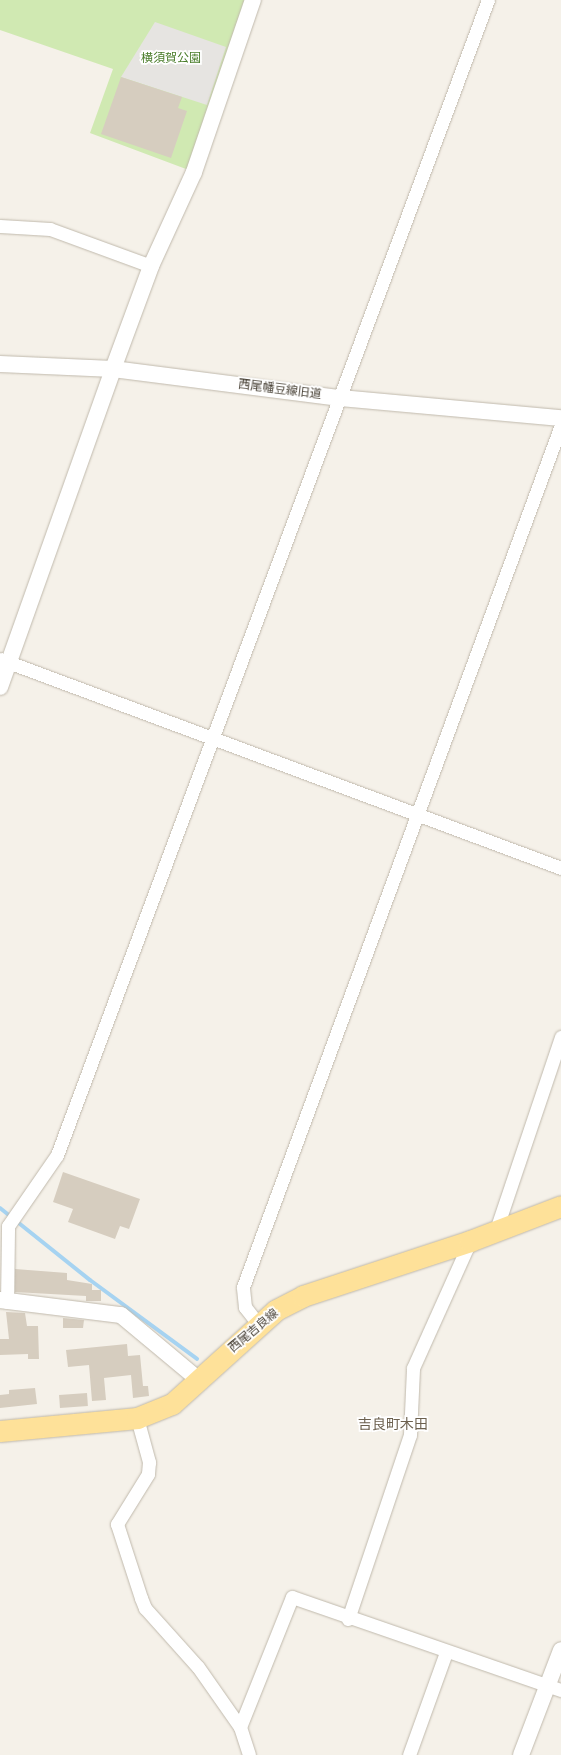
<!DOCTYPE html>
<html>
<head>
<meta charset="utf-8">
<style>
	body { margin:0 }
	#map { position:relative; width:561px; height:1755px; overflow:hidden; background:#f5f1e9; font-family:"Fira Sans Condensed","Noto Sans JP",sans-serif }
	div>[style] { position:absolute }
	[style*='--x'] { left:calc(var(--x)*1px); top:calc(var(--y)*1px); width:calc(var(--w)*1px); rotate:calc(var(--a)*1deg) }
	.green>* { inset:0; background:#d0e9b2 }
	.parking>* { inset:0; background:#e6e4e1 }
	.stream>* { height:4px; margin:-2px; padding:0 2px; transform-origin:2px; border-radius:2px; background:#a6d3f1 }
	.building>* { inset:0; background:#d6cdbf; transform-origin:0 0 }
	.roads { filter:drop-shadow(0 0 1px #c0b9ac) drop-shadow(0 0 1px #c0b9ac) }
	.minor>* { height:13px; margin:-6.5px; padding:0 6.5px; transform-origin:6.5px; border-radius:6.5px; background:#fff }
	.tertiary>* { height:16px; margin:-8px; padding:0 8px; transform-origin:8px; border-radius:8px; background:#fff }
	.primary>* { height:21px; margin:-10.5px; padding:0 10.5px; transform-origin:10.5px; border-radius:10.5px; background:#fee199 }
	span { translate:-50% -50%; white-space:nowrap; text-align:center; line-height:1.15; -webkit-text-stroke:3.5px #fff; paint-order:stroke }
	.park-label { font-size:12px; color:#497c29 }
	.street-label { font-size:12px; color:#494237 }
	.quarter-label { font-size:14px; color:#6c604e }
</style>
</head>
<body>
<div id="map">
	<div class="green">
		<div style="clip-path:polygon(0 0,253px 0,194px 172px,90px 133px,113px 69px,0 30px)"></div>
	</div>
	<div class="parking">
		<div style="clip-path:polygon(155px 22px,226px 47px,207px 105px,121px 77px)"></div>
	</div>
	<div class="stream">
		<div style="--x:0;--y:1208;--w:115;--a:38.7"></div>
		<div style="--x:90;--y:1280;--w:133;--a:36.4"></div>
	</div>
	<div class="building">
		<div style="clip-path:polygon(121px 77px,182px 97px,178px 108px,187px 111px,171px 158px,101px 134px)"></div>
		<div style="clip-path:polygon(63px 1172px,140px 1199px,129px 1229px,120px 1226px,115px 1239px,68px 1222px,73px 1209px,53px 1202px)"></div>
		<div style="clip-path:polygon(15px 1269px,67px 1273px,67px 1280px,92px 1284px,92px 1290px,101px 1290px,101px 1301px,86px 1301px,86px 1296px,15px 1292px)"></div>
		<div style="clip-path:polygon(6px 1312px,25px 1313px,27px 1326px,38px 1326px,39px 1359px,28px 1359px,28px 1354px,0 1355px,0 1339px,9px 1339px)"></div>
		<div style="clip-path:polygon(63px 1318px,84px 1320px,83px 1328px,63px 1328px)"></div>
		<div style="clip-path:polygon(127px 1344px,128px 1356px,140px 1355px,143px 1386px,148px 1386px,149px 1396px,133px 1398px,131px 1375px,104px 1378px,106px 1400px,92px 1401px,89px 1365px,68px 1367px,66px 1350px)"></div>
		<div style="clip-path:polygon(35px 1388px,37px 1404px,0 1408px,0 1395px,9px 1394px,9px 1390px)"></div>
		<div style="left:87px;top:1393px;width:13px;height:28px;rotate:86deg"></div>
	</div>
	<div class="roads">
		<div class="minor">
			<div style="--x:0;--y:226;--w:50;--a:3.4"></div>
			<div style="--x:50;--y:229;--w:108;--a:20.1"></div>
			<div style="--x:0;--y:659;--w:599;--a:20.43"></div>
			<div style="--x:496;--y:1230;--w:204;--a:-71.4"></div>
			<div style="--x:7;--y:1302;--w:76;--a:-89.2"></div>
			<div style="--x:8;--y:1226;--w:86;--a:-55.4"></div>
			<div style="--x:57;--y:1155;--w:1233;--a:-69.54"></div>
			<div style="--x:259;--y:1325;--w:23;--a:-128"></div>
			<div style="--x:245;--y:1307;--w:20;--a:-96"></div>
			<div style="--x:243;--y:1287;--w:919;--a:-69.75"></div>
			<div style="--x:137;--y:1418;--w:46;--a:74.7"></div>
			<div style="--x:149;--y:1462;--w:12;--a:95"></div>
			<div style="--x:148;--y:1474;--w:59;--a:121.8"></div>
			<div style="--x:117;--y:1524;--w:78;--a:72"></div>
			<div style="--x:141;--y:1598;--w:11;--a:68"></div>
			<div style="--x:145;--y:1608;--w:79;--a:48.1"></div>
			<div style="--x:198;--y:1667;--w:73;--a:55"></div>
			<div style="--x:240;--y:1727;--w:29;--a:72"></div>
			<div style="--x:348;--y:1619;--w:194;--a:-71.4"></div>
			<div style="--x:410;--y:1435;--w:67;--a:-87.4"></div>
			<div style="--x:413;--y:1368;--w:139;--a:-65.8"></div>
			<div style="--x:240;--y:1727;--w:140;--a:-68.2"></div>
			<div style="--x:292;--y:1597;--w:285;--a:19.1"></div>
			<div style="--x:409;--y:1755;--w:109;--a:-70.2"></div>
		</div>
		<div class="tertiary">
			<div style="--x:0;--y:364;--w:113;--a:2.5"></div>
			<div style="--x:113;--y:369;--w:229;--a:7.3"></div>
			<div style="--x:340;--y:398;--w:222;--a:5.2"></div>
			<div style="--x:0;--y:687;--w:337;--a:-70.4"></div>
			<div style="--x:113;--y:369;--w:110;--a:-69.7"></div>
			<div style="--x:151;--y:266;--w:103;--a:-65.4"></div>
			<div style="--x:194;--y:172;--w:182;--a:-71.1"></div>
			<div style="--x:0;--y:1300;--w:122;--a:7.1"></div>
			<div style="--x:121;--y:1315;--w:102;--a:39.8"></div>
			<div style="--x:521;--y:1755;--w:112;--a:-69.1"></div>
		</div>
		<div class="primary">
			<div style="--x:0;--y:1431;--w:138;--a:-5.4"></div>
			<div style="--x:137;--y:1418;--w:38;--a:-22"></div>
			<div style="--x:172;--y:1404;--w:140;--a:-42.1"></div>
			<div style="--x:276;--y:1310;--w:30;--a:-27"></div>
			<div style="--x:303;--y:1296;--w:176;--a:-18.2"></div>
			<div style="--x:470;--y:1241;--w:97;--a:-21"></div>
		</div>
	</div>
	<div class="park-label">
		<span style="left:171px;top:59px">横須賀公園</span>
	</div>
	<div class="street-label">
		<span style="left:280px;top:390px;rotate:7deg">西尾幡豆線旧道</span>
		<span style="left:254px;top:1331px;rotate:-40deg">西尾吉良線</span>
	</div>
	<div class="quarter-label">
		<span style="left:393px;top:1425px">吉良町木田</span>
	</div>
</div>
</body>
</html>
